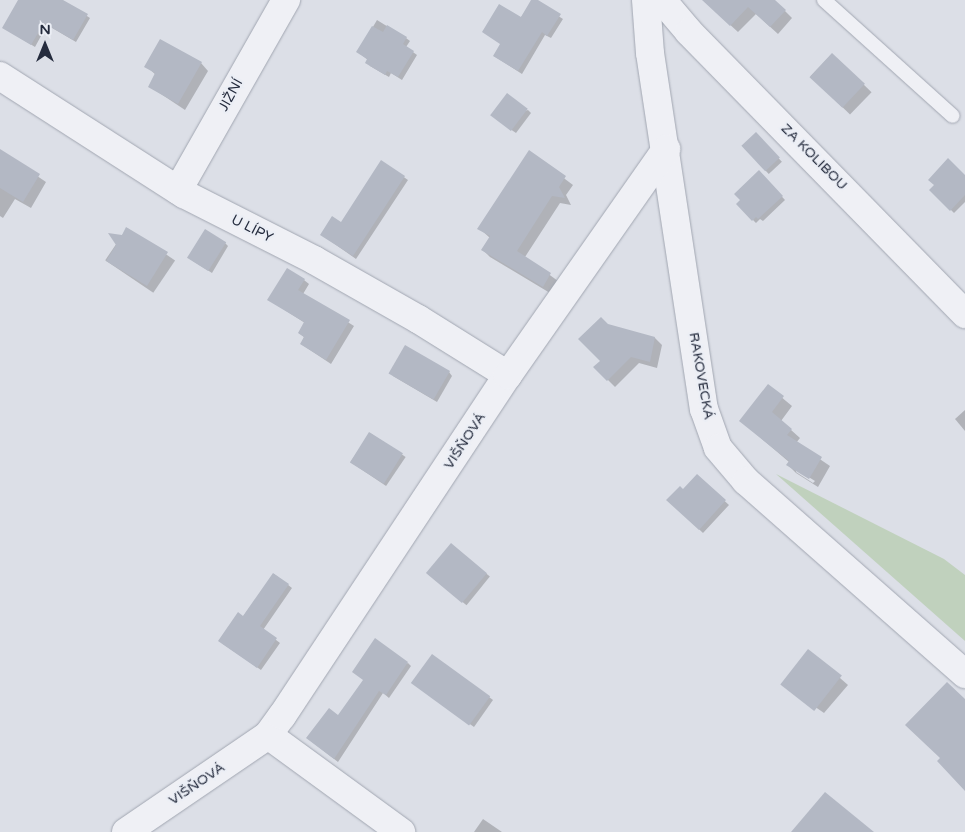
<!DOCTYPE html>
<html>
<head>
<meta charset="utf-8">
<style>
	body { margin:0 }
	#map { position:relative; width:965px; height:832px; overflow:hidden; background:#dcdfe7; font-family:"Varela Round",sans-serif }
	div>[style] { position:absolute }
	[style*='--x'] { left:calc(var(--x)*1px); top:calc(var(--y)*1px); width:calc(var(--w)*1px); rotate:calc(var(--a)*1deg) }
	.green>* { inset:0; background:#c0d1bd }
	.shadow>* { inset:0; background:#0003; transform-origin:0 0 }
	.building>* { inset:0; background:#b3b8c4; transform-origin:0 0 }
	.roads { filter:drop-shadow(0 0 1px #a1a6b1) drop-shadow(0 0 1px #a1a6b1) }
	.lane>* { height:14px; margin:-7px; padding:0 7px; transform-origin:7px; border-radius:7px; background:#eff0f5 }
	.street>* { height:28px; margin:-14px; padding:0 14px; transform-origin:14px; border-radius:14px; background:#eff0f5 }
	span { translate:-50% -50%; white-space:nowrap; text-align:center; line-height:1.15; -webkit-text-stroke:4.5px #ebeef5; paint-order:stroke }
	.street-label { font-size:14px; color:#252c3e }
	.north { position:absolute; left:20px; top:20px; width:50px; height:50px; -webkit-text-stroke:4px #ebeef5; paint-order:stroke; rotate:0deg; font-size:14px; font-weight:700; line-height:20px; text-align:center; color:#252c3e }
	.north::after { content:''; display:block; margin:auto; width:18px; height:22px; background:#252c3e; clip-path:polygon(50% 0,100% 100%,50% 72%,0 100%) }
</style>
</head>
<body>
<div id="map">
	<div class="green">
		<div style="clip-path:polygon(776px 474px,944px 559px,965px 575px,965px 641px)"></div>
	</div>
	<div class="shadow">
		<div style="clip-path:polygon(20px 0,62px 0,90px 18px,76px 42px,47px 25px,35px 47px,4px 28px)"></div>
		<div style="clip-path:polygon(533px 0,563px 19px,551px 38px,545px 35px,522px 74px,494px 56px)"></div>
		<div style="clip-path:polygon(711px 0,774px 0,792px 18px,778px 34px,756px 14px,738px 32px,715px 11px)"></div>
		<div style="clip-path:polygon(377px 20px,406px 38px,410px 41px,406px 47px,417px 55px,402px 80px,391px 73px,389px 77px,370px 66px,368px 60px,358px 52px)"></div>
		<div style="left:832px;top:54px;width:55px;height:31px;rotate:44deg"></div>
		<div style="clip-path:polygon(201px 63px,208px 71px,185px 110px,149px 86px,156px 75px,146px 66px)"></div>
		<div style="clip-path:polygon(528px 110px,531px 113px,516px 133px,496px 119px)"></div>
		<div style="left:756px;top:134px;width:38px;height:18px;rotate:47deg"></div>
		<div style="clip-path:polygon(0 151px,46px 182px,31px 208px,15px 199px,3px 218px,0 216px)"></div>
		<div style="clip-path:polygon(529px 152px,573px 185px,566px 195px,571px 205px,560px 203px,525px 257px,558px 281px,550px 293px,490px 257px,483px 250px,490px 238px,479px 228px)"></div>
		<div style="clip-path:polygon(382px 162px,408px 180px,356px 259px,322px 235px,341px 224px)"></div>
		<div style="clip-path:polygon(759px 172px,785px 200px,763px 221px,760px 219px,756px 223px,753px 220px)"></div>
		<div style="clip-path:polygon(965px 177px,965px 202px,954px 213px,931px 190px)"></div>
		<div style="left:127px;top:228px;width:58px;height:39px;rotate:34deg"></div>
		<div style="clip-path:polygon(225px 243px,228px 246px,212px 273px,193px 261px)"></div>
		<div style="clip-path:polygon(304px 280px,309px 284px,303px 294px,354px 326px,331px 364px,301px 344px,304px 337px,299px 333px,305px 323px,269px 300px)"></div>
		<div style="clip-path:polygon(607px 325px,655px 338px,662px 345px,657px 368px,639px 363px,615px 387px,595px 367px,602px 361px)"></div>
		<div style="clip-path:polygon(449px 372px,452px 376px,437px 402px,393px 376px)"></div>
		<div style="clip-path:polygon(evenodd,768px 386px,792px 406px,781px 421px,800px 438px,796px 443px,830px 466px,818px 487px,796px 473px,788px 465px,789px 462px,741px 421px,768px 386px,796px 469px,815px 481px,813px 483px,796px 472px,796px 469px)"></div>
		<div style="clip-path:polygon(965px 410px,965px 431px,955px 419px)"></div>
		<div style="left:370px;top:433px;width:43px;height:35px;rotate:34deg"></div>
		<div style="clip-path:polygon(697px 476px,729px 505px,703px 533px,668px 500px,683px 491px)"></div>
		<div style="left:451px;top:545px;width:50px;height:37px;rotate:39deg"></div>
		<div style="clip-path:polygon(274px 574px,292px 588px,263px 630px,280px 643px,261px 670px,223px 644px)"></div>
		<div style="clip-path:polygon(809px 651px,848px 685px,824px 713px,782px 684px)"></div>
		<div style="clip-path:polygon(408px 663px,411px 666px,389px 698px,383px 693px,338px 762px,307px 738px,339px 716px,364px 680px)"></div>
		<div style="clip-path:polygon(421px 689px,489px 697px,493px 700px,474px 727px)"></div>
		<div style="clip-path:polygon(483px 819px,502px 832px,474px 832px)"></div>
	</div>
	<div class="building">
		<div style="clip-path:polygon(18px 0,63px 0,88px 14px,73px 40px,44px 23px,31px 45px,2px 28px)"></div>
		<div style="clip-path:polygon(531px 0,538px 0,561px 14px,547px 36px,542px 32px,518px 71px,493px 56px,500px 44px,482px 32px,499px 4px,521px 17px)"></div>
		<div style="clip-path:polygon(702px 0,775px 0,786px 10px,770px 27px,748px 7px,730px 26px)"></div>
		<div style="clip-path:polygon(387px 25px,407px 37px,403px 44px,414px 51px,398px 77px,387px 71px,385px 75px,365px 63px,367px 59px,356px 52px,372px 26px,383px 32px)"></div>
		<div style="clip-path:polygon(160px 39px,202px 62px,178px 104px,148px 87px,155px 73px,144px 67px)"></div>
		<div style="left:832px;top:53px;width:45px;height:33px;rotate:43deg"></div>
		<div style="left:507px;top:93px;width:26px;height:28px;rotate:37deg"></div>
		<div style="left:756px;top:132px;width:35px;height:20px;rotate:47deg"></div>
		<div style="clip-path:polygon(0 149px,40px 174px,23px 202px,0 188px)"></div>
		<div style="clip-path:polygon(529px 150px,566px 176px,559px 187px,565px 198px,552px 196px,517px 251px,551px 273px,543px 287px,481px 250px,490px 236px,477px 229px)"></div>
		<div style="clip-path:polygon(948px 158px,965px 175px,965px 195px,950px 211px,929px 190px,934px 185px,928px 180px)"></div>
		<div style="clip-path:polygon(381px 160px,405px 176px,353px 256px,320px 235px,332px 216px,341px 222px)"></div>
		<div style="clip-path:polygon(759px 170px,783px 196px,758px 219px,756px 217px,752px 221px,736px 204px,740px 200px,734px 194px)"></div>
		<div style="clip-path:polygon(126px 227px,168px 252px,147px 286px,106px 261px,116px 245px,108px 233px,122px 235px)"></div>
		<div style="left:205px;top:229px;width:25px;height:34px;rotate:32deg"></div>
		<div style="clip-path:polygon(287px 268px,305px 279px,298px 290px,350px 320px,326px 360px,300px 344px,304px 337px,298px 333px,304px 322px,267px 300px)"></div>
		<div style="clip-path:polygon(601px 317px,608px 324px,655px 337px,650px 362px,631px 357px,607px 381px,593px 367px,600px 361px,578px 339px)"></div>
		<div style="left:405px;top:345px;width:52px;height:33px;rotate:30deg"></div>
		<div style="clip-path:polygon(768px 384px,784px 396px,772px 412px,792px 429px,787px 435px,822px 457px,809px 479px,786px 465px,789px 461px,739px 421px)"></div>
		<div style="left:369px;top:432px;width:40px;height:36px;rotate:32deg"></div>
		<div style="clip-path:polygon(697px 474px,726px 500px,699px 530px,666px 500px,680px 486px,683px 489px)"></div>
		<div style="left:451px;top:543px;width:47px;height:39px;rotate:40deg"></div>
		<div style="clip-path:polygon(273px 573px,289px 584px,260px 626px,277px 638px,257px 668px,218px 641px,238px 612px,243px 616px)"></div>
		<div style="clip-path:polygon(375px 638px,408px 662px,386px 695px,379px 691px,334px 759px,306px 738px,329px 708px,338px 715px,363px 680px,352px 672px)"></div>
		<div style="left:808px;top:649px;width:43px;height:45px;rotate:38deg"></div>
		<div style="left:432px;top:654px;width:72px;height:36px;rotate:36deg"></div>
		<div style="clip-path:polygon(947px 682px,965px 699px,965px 791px,937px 761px,940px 758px,905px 725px)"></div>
		<div style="clip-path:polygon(825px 792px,874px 832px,791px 832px)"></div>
	</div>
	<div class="roads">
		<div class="lane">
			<div style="--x:824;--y:0;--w:173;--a:42"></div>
		</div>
		<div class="street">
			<div style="--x:646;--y:0;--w:53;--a:85.7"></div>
			<div style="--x:650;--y:53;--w:360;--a:81.4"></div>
			<div style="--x:704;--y:409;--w:41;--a:70.3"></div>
			<div style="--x:718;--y:448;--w:43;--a:49.7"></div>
			<div style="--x:746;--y:481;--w:292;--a:41.4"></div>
			<div style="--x:662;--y:0;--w:42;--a:49.8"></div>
			<div style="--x:689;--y:32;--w:395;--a:45.6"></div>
			<div style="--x:0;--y:76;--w:219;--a:32.7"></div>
			<div style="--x:184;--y:194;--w:146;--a:26.9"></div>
			<div style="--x:314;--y:260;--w:120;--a:29.6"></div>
			<div style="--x:418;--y:319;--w:106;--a:31.9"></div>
			<div style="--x:178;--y:190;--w:219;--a:-60.4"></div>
			<div style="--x:268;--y:735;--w:165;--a:36.1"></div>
			<div style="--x:126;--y:832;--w:172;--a:-34.3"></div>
			<div style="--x:268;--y:735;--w:24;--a:-54"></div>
			<div style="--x:282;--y:716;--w:409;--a:-56.5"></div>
			<div style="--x:508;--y:375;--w:276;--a:-55"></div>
		</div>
	</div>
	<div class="street-label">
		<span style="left:231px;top:95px;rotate:-61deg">JIŽNÍ</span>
		<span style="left:814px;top:157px;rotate:45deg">ZA KOLIBOU</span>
		<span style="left:252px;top:229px;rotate:27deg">U LÍPY</span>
		<span style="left:701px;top:376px;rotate:80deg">RAKOVECKÁ</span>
		<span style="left:465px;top:441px;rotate:-57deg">VIŠŇOVÁ</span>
		<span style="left:197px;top:784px;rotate:-34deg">VIŠŇOVÁ</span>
	</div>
	<div class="north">N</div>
</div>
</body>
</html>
